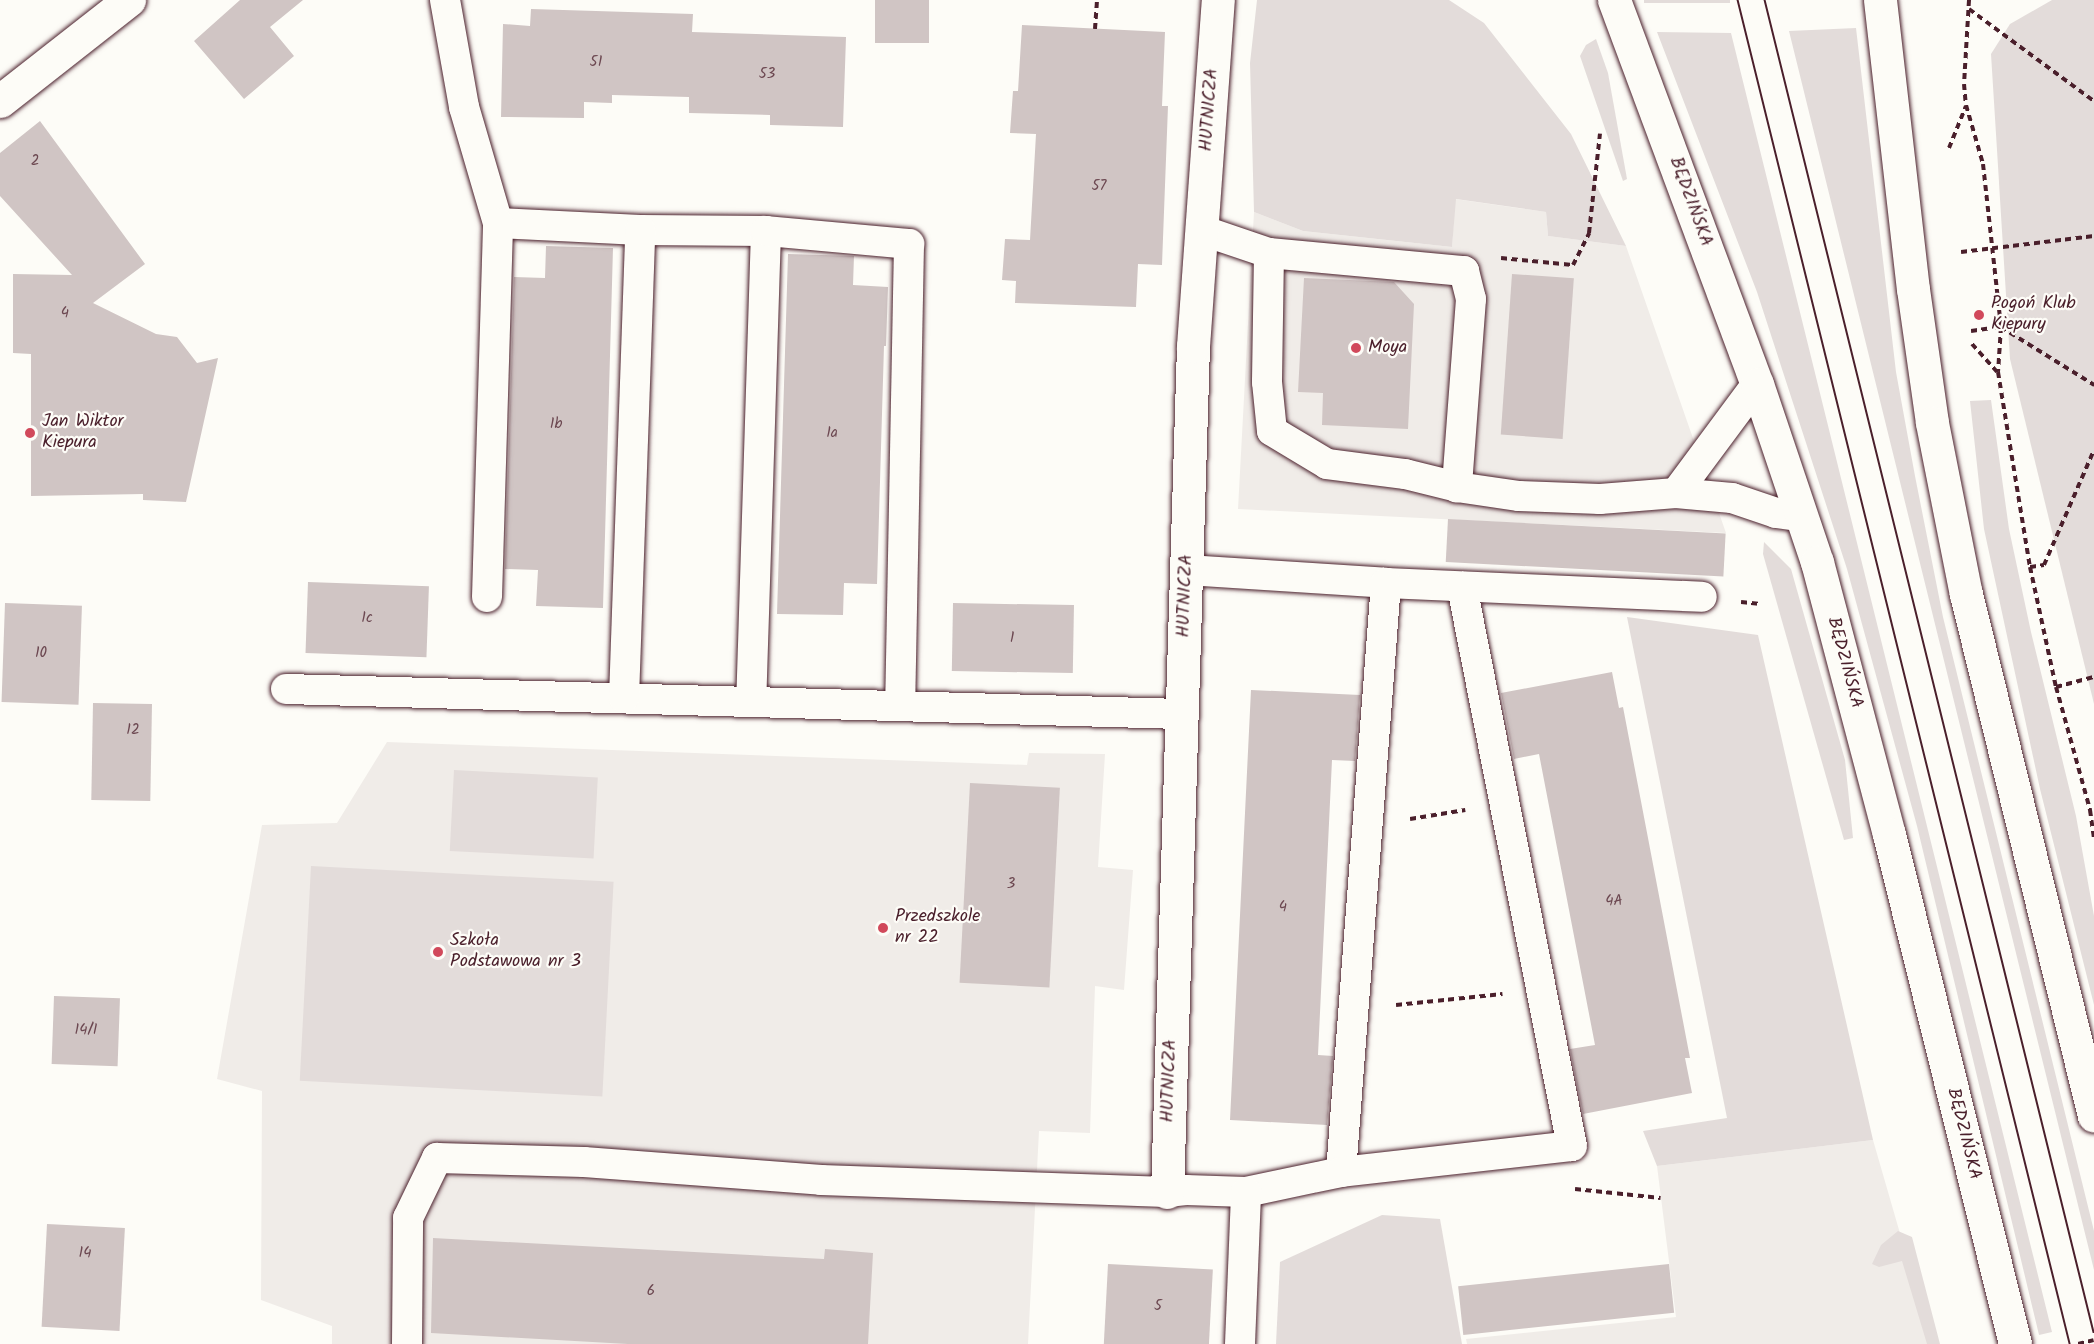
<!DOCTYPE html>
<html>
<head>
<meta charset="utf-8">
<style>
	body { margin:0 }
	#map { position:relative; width:2094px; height:1344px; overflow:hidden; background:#fdfcf7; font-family:Kalam,sans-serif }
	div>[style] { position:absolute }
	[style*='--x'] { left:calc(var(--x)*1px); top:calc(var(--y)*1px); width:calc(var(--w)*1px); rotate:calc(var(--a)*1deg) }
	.built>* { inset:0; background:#f0ece8 }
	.green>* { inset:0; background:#e3dcda; transform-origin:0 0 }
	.building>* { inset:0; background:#d0c5c4; transform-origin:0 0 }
	.path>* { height:4px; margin-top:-2px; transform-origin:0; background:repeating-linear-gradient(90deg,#4a1f2b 0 6px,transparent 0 10.5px) }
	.roads { filter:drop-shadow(0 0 2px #4a1f2b) drop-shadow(0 0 2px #4a1f2b) }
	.lane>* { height:30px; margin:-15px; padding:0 15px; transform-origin:15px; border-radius:15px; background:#fdfcf7 }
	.street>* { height:33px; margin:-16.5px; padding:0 16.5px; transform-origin:16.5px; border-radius:16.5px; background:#fdfcf7 }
	.secondary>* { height:33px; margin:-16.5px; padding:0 16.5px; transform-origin:16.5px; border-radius:16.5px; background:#fdfcf7 }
	.tram>* { height:1.5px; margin:-0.75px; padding:0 0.75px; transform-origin:0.75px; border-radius:0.75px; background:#4a1f2b }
	.dots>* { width:16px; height:16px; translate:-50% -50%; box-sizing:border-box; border:3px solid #fdfcf7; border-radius:50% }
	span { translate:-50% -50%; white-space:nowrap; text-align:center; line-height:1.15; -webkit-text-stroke:4.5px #fdfcf7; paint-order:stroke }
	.number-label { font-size:15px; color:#6c4851 }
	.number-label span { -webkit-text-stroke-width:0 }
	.street-label { font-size:18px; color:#4a1f2b }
	.poi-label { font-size:18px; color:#4a1f2b }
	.left { translate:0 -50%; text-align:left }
</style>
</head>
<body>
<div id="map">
	<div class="built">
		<div style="clip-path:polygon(1455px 199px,1546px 212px,1548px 236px,1626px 246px,1726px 533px,1238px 509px,1254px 212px,1303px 231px,1452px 247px)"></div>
		<div style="clip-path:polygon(387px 742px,1027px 765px,1029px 753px,1105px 754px,1098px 867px,1133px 870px,1124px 990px,1095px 986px,1090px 1133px,1039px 1131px,1028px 1344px,332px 1344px,332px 1326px,261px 1300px,262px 1091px,217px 1079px,262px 825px,337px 823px)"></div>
		<div style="clip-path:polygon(1873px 1140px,1932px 1344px,1467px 1344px,1466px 1339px,1676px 1317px,1657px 1166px)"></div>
	</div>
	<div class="green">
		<div style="clip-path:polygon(1257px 0,1449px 0,1484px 23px,1571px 134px,1626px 246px,1548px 236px,1546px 212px,1456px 199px,1452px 247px,1303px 231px,1254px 212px,1250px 63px)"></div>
		<div style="left:1644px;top:0;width:86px;height:3px"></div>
		<div style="clip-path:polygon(2052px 0,2094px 0,2094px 704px,2010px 359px,1991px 54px,2010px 24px)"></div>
		<div style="clip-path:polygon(1856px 28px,1896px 372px,1915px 476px,1943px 617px,2094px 1231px,2094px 1270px,1789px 31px)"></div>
		<div style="clip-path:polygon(1657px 32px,1731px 33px,2052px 1332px,2039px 1335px,1917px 826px,1847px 569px,1757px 292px)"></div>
		<div style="clip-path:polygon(1596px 39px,1608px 73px,1627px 179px,1623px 181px,1580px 56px,1586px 45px)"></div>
		<div style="clip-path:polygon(1991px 400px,2009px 529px,2031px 632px,2076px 816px,2094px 916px,2094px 1005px,2040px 789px,1984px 529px,1970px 401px)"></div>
		<div style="clip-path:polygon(1764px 542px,1791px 569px,1845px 760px,1853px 838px,1844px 840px,1763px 554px)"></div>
		<div style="clip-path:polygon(1627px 617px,1758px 635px,1873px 1140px,1657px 1166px,1643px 1131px,1727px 1118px)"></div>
		<div style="left:454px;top:770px;width:144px;height:81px;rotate:3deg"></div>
		<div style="left:311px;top:866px;width:303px;height:215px;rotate:3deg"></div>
		<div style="clip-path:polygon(1382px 1215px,1440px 1219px,1462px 1344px,1276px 1344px,1280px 1262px)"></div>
		<div style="clip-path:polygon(1898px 1231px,1912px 1237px,1940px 1344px,1927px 1344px,1902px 1261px,1879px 1267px,1872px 1264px,1881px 1245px)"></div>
	</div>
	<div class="building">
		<div style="clip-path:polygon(240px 0,303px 0,270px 27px,294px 56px,244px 99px,194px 41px)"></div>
		<div style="left:875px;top:0;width:54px;height:43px"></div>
		<div style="clip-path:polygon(531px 9px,693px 14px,692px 32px,846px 37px,843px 127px,770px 125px,770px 115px,689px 113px,689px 97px,612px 95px,612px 103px,584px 102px,584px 118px,501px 117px,503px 24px,530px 26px)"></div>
		<div style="clip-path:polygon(1022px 25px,1165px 32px,1162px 106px,1168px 106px,1162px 265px,1138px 264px,1136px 307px,1015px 303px,1016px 281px,1002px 280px,1005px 239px,1030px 240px,1036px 134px,1010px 133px,1013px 91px,1018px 91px)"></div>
		<div style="clip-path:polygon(40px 121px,145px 264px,93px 303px,156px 334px,177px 337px,197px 363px,218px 358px,186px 502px,143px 500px,143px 494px,31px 496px,31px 354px,13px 353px,13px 274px,72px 275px,0 196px,0 153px)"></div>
		<div style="clip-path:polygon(546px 246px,613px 248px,603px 608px,536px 606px,538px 570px,505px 569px,514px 277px,545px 278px)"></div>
		<div style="clip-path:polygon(788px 254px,854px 256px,853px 285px,888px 287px,886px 346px,884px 346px,877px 584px,844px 583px,843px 615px,777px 614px)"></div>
		<div style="left:1512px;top:274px;width:62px;height:161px;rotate:4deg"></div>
		<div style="clip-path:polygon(1304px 278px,1394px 282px,1414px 304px,1408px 429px,1322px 425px,1323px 393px,1298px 392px)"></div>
		<div style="left:1448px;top:519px;width:278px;height:43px;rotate:3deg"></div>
		<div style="left:308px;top:582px;width:121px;height:71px;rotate:2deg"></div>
		<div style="left:5px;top:603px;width:77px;height:99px;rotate:2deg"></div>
		<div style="left:953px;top:603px;width:121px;height:68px;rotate:1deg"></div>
		<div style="clip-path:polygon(1612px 672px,1619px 708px,1623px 707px,1690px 1058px,1685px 1058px,1692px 1093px,1583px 1114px,1570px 1049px,1595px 1045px,1539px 754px,1514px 759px,1501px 693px)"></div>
		<div style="clip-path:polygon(1251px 690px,1360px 695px,1355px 761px,1332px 760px,1318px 1055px,1333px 1056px,1327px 1125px,1230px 1120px)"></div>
		<div style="left:93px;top:703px;width:59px;height:97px;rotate:1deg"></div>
		<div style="left:970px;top:783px;width:90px;height:200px;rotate:3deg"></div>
		<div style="left:54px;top:996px;width:66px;height:68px;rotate:2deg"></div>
		<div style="left:47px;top:1224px;width:78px;height:103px;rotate:3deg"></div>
		<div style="clip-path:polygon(433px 1238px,824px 1259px,825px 1249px,873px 1253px,868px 1344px,628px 1344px,431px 1333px)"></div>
		<div style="left:1108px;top:1264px;width:105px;height:80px;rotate:3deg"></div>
		<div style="left:1669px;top:1264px;width:49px;height:212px;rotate:84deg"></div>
	</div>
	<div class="path">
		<div style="--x:1969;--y:0;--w:84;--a:93.4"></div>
		<div style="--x:1964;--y:84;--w:21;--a:85"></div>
		<div style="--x:1966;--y:105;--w:61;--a:73.9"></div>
		<div style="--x:1983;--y:164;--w:164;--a:83.7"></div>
		<div style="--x:2001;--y:327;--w:45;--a:93.8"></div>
		<div style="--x:1998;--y:372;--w:198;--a:80.7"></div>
		<div style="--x:2030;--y:567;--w:123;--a:77.8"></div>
		<div style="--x:2056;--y:687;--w:128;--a:74.5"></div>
		<div style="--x:2090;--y:810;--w:29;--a:82"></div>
		<div style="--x:1969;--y:9;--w:155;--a:36.4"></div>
		<div style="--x:1095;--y:29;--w:29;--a:-86"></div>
		<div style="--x:1949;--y:148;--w:45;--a:-68"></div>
		<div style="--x:1961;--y:252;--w:134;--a:-6.9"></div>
		<div style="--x:1501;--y:258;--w:72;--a:5.6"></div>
		<div style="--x:1573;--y:265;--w:36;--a:-63"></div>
		<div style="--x:1589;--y:233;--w:100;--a:-83.7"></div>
		<div style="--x:1971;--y:331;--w:30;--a:-8"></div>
		<div style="--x:2001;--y:327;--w:110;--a:31.9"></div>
		<div style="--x:1972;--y:344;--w:38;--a:48"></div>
		<div style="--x:2030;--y:567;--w:14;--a:-8"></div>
		<div style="--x:2044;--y:565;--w:125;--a:-66.5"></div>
		<div style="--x:1741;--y:602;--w:20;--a:6"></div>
		<div style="--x:2056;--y:687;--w:39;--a:-15"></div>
		<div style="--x:1410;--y:819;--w:56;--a:-9.3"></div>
		<div style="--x:1396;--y:1005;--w:107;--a:-5.9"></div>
		<div style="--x:1575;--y:1189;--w:86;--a:6"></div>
		<div style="--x:2078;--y:1344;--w:16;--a:-14"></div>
	</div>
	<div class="roads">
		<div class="lane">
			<div style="--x:445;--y:0;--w:109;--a:79.9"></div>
			<div style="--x:464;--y:107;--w:121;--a:73.7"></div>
			<div style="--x:498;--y:223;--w:142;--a:2.8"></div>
			<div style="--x:640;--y:230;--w:126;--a:0.5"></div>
			<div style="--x:766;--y:231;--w:471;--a:91.8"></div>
			<div style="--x:1201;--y:230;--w:72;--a:18.7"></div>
			<div style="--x:1269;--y:253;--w:196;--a:5.3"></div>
			<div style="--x:1464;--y:271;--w:29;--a:76"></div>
			<div style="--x:1471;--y:299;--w:189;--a:94.3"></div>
			<div style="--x:1457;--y:487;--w:63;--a:8.3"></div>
			<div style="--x:1519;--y:496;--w:81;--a:2.1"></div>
			<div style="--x:1600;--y:499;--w:76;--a:-4.5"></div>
			<div style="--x:1676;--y:493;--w:136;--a:-53.4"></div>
			<div style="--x:766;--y:231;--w:144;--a:5.2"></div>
			<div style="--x:909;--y:244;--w:462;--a:91.1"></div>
			<div style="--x:1269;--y:253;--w:129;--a:90.9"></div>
			<div style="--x:1267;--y:382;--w:49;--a:84.2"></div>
			<div style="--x:1272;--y:431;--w:64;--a:31"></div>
			<div style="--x:1327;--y:464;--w:79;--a:7.3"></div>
			<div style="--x:1405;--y:474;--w:54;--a:14"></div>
			<div style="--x:1676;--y:493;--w:56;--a:5.1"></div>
			<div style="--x:1732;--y:498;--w:46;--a:18.8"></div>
			<div style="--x:1776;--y:513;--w:27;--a:8"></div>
			<div style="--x:1187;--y:570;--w:199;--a:3.7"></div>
			<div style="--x:1386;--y:583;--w:316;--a:2.5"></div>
			<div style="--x:487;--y:597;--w:374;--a:-88.3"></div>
			<div style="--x:286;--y:689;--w:895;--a:1.6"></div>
			<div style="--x:624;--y:698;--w:468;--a:-88"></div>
			<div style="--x:1341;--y:1172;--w:591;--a:-85.63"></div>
			<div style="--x:407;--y:1344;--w:126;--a:-89.5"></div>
			<div style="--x:408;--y:1218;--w:67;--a:-64.2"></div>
			<div style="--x:437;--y:1158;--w:147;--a:1.6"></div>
			<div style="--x:584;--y:1162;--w:238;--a:4.3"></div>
			<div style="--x:821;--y:1180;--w:346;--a:2"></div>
			<div style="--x:1167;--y:1192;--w:19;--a:-6"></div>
			<div style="--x:1186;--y:1190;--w:60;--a:1.9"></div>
			<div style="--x:1246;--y:1192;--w:97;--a:-11.9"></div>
			<div style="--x:1341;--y:1172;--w:232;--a:-6.4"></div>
			<div style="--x:1572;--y:1146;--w:570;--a:-101.13"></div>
			<div style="--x:1240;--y:1344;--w:152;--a:-87.7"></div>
		</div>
		<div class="street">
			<div style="--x:0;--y:101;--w:164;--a:-38.1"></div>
			<div style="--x:1167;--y:1192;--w:846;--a:-88.24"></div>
			<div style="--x:1193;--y:346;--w:347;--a:-85.9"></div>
		</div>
		<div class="secondary">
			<div style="--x:1614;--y:0;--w:410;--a:69.6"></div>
			<div style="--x:1757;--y:384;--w:188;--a:71.4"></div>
			<div style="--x:1817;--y:562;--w:281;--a:75.2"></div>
			<div style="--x:1889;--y:834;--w:525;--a:76.12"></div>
			<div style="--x:1880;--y:0;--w:291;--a:83.5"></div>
			<div style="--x:1913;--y:289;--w:135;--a:81.9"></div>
			<div style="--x:1932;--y:423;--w:174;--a:78.8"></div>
			<div style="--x:1966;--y:594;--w:537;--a:76.22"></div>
		</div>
	</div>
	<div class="tram">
		<div style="--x:1738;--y:0;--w:1384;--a:76.12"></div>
		<div style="--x:1765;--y:0;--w:1372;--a:76.13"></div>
	</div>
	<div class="dots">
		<div style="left:1979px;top:315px;background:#d1495b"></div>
		<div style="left:1356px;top:348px;background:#d1495b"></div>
		<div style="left:30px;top:433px;background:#d1495b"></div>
		<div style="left:883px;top:928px;background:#d1495b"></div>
		<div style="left:438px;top:952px;background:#d1495b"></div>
	</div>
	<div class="number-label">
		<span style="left:596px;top:63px">51</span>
		<span style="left:767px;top:75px">53</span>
		<span style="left:35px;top:162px">2</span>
		<span style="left:1099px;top:187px">57</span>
		<span style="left:65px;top:314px">4</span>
		<span style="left:556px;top:425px">1b</span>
		<span style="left:832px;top:434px">1a</span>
		<span style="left:367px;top:619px">1c</span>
		<span style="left:1012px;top:639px">1</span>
		<span style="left:41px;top:654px">10</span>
		<span style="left:133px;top:731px">12</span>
		<span style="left:1011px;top:885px">3</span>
		<span style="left:1614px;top:902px">4A</span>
		<span style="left:1283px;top:908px">4</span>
		<span style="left:86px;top:1031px">14/I</span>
		<span style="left:85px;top:1254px">14</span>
		<span style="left:651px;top:1292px">6</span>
		<span style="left:1158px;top:1307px">5</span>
	</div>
	<div class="street-label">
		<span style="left:1210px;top:110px;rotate:-86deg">HUTNICZA</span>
		<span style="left:1690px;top:202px;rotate:70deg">BĘDZIŃSKA</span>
		<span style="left:1186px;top:596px;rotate:-88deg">HUTNICZA</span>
		<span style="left:1844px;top:663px;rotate:75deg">BĘDZIŃSKA</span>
		<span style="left:1170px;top:1081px;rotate:-88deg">HUTNICZA</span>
		<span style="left:1963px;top:1134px;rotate:76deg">BĘDZIŃSKA</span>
	</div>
	<div class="poi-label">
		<span class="left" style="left:1991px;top:315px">Pogoń Klub<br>Kiepury</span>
		<span class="left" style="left:1368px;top:348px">Moya</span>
		<span class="left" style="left:42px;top:433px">Jan Wiktor<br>Kiepura</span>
		<span class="left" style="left:895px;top:928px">Przedszkole<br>nr 22</span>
		<span class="left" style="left:450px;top:952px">Szkoła<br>Podstawowa nr 3</span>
	</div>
</div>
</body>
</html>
